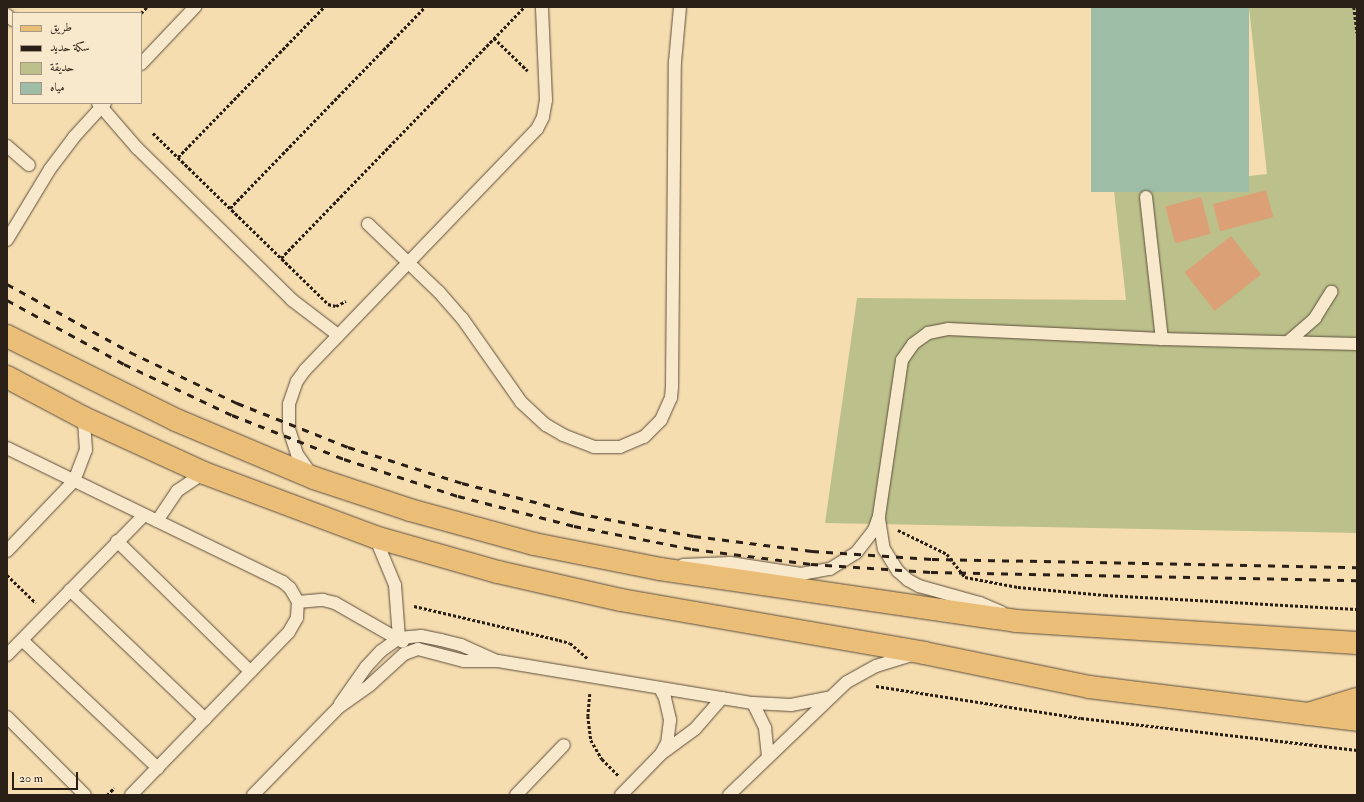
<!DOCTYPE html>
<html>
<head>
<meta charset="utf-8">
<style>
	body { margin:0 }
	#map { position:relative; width:1364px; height:802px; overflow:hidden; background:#f6ddb0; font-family:"IM FELL Double Pica",Amiri,serif }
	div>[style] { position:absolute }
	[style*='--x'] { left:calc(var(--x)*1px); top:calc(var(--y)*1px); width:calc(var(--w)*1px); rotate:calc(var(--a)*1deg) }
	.green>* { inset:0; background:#bcc18b }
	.water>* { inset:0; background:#9ebda6; transform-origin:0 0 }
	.building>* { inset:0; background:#dba075; transform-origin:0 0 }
	.path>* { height:2.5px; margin-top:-1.25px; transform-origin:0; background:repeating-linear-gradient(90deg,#2a1f17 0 3px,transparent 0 5px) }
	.roads { filter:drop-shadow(0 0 1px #5d4e3d) drop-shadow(0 0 1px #5d4e3d) }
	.lane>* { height:12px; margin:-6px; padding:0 6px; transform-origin:6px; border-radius:6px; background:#f9e9cc }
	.primary>* { height:22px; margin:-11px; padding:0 11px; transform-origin:11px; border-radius:11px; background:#ebbe78 }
	.highway>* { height:22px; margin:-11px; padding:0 11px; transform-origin:11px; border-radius:11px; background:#ebbe78 }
	.rail>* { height:3px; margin-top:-1.5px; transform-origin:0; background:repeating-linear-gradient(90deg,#2a1f17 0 7px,transparent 0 14px) }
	span { translate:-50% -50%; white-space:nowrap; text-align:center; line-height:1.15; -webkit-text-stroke:4px #f9e9cc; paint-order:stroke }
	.frame { position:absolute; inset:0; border:8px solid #2a1f17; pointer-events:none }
	.legend { position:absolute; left:12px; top:12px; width:130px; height:92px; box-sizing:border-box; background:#f9e9cc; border:1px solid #a69884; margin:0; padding:5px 7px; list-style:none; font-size:12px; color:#2a1f17 }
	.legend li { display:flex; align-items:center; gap:8px; height:20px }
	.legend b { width:20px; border:1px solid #a69884 }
	.scale { position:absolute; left:12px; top:772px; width:66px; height:18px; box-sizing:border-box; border:2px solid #2a1f17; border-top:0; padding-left:5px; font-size:12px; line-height:14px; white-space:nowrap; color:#2a1f17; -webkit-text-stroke:3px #f9e9cc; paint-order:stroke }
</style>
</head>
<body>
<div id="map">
	<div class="green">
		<div style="clip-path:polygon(1249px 7px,1357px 7px,1357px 533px,825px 523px,857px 298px,1126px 300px,1114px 191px,1267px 174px)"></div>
	</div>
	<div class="water">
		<div style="left:1091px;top:7px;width:158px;height:185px"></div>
	</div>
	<div class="building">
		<div style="left:1266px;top:190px;width:28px;height:55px;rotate:75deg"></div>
		<div style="left:1201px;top:197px;width:38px;height:37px;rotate:75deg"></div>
		<div style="left:1231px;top:236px;width:49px;height:59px;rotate:52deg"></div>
	</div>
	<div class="path">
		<div style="--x:1354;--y:7;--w:26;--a:83"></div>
		<div style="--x:141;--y:13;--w:8;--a:-45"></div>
		<div style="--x:494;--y:38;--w:47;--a:44.1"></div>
		<div style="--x:153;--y:133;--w:245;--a:44.3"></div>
		<div style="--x:328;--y:304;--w:8;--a:14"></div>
		<div style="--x:336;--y:306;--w:11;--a:-27"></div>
		<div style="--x:178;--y:157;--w:209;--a:-45.8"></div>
		<div style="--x:230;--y:208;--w:280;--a:-45.9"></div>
		<div style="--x:281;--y:258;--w:349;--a:-45.9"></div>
		<div style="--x:898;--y:530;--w:55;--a:26.1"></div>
		<div style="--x:947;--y:554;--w:29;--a:52"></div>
		<div style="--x:965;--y:577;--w:54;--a:10.7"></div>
		<div style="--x:1018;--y:587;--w:87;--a:5.3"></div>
		<div style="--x:1105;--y:595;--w:252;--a:3.2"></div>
		<div style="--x:7;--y:575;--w:40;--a:44"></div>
		<div style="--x:414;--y:606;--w:149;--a:13.2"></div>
		<div style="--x:559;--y:640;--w:11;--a:15"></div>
		<div style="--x:570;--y:643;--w:23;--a:41"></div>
		<div style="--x:876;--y:686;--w:207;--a:8.9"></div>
		<div style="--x:1081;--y:718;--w:278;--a:6.6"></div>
		<div style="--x:590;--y:694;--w:22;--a:95"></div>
		<div style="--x:588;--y:716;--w:24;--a:83"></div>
		<div style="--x:591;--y:740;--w:22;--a:60"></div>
		<div style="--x:602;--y:759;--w:23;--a:45"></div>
		<div style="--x:107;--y:795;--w:10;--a:-45"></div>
	</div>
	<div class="roads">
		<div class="lane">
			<div style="--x:7;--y:15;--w:8;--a:40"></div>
			<div style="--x:141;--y:64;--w:79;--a:-46.5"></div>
			<div style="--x:98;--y:103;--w:60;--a:49.1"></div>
			<div style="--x:137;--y:148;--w:217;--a:44.4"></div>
			<div style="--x:292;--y:300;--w:58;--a:37.3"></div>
			<div style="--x:7;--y:146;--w:29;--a:41"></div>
			<div style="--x:1146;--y:197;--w:143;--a:83.6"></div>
			<div style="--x:368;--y:224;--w:98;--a:43.8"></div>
			<div style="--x:439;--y:292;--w:35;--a:49"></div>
			<div style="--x:462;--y:318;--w:103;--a:54.9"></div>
			<div style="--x:521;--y:402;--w:34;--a:43"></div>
			<div style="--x:546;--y:425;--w:20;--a:30"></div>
			<div style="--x:563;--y:435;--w:33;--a:21"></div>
			<div style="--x:594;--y:447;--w:26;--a:0"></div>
			<div style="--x:620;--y:447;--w:26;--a:-23"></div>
			<div style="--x:644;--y:437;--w:24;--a:-45"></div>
			<div style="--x:661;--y:420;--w:24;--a:-66"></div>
			<div style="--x:671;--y:398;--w:12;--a:-85"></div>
			<div style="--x:672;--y:386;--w:324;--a:-89.5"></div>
			<div style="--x:675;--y:62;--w:55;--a:-84.8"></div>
			<div style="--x:7;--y:240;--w:83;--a:-58.8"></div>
			<div style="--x:50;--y:169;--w:40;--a:-53"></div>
			<div style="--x:74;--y:137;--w:46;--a:-47.6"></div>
			<div style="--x:1289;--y:341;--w:35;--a:-41"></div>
			<div style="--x:1315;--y:318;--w:31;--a:-58"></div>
			<div style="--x:7;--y:448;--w:307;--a:25.9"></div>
			<div style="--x:283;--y:582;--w:9;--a:41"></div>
			<div style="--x:290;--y:588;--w:16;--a:60"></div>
			<div style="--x:298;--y:602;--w:16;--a:94"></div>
			<div style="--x:297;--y:618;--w:16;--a:120"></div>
			<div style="--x:289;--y:632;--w:227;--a:134.1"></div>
			<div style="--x:311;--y:474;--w:24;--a:-125"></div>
			<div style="--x:297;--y:454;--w:25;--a:-108"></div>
			<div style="--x:289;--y:430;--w:26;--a:-90"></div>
			<div style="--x:289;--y:404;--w:24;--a:-71"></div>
			<div style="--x:297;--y:381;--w:14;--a:-54"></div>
			<div style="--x:305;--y:370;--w:335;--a:-46.1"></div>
			<div style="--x:537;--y:129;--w:13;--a:-63"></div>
			<div style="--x:543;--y:117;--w:17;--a:-80"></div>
			<div style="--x:546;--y:100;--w:93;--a:-92.5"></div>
			<div style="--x:879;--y:519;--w:30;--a:81"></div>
			<div style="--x:884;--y:549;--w:26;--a:58"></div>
			<div style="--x:898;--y:571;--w:13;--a:42"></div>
			<div style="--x:908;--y:580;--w:13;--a:29"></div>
			<div style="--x:919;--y:586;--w:63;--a:15.6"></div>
			<div style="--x:980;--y:603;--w:23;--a:23"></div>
			<div style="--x:157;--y:521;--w:36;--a:-56"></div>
			<div style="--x:177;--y:491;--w:32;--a:-34"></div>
			<div style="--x:375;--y:537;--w:52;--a:67.4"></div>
			<div style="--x:395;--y:585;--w:53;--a:85.7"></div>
			<div style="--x:117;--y:541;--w:187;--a:44.4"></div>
			<div style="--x:7;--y:551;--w:97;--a:-46.3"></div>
			<div style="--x:74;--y:481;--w:33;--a:-69"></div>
			<div style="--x:86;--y:450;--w:32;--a:-94"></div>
			<div style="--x:683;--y:565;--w:47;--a:-2.4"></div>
			<div style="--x:730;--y:563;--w:72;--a:8.8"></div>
			<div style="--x:801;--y:574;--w:29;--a:-10"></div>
			<div style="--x:830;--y:569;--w:31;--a:-32"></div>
			<div style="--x:856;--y:553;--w:29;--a:-52"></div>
			<div style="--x:874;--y:530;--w:15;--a:-70"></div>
			<div style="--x:879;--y:516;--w:158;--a:-81.6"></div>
			<div style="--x:902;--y:360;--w:19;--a:-55"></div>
			<div style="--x:913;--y:344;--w:19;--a:-36"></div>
			<div style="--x:928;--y:333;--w:20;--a:-11"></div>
			<div style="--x:948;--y:329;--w:214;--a:2.7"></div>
			<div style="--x:1162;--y:339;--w:195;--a:1.5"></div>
			<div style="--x:70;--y:590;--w:187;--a:43.7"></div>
			<div style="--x:298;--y:602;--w:25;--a:-5"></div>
			<div style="--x:323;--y:600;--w:12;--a:14"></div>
			<div style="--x:335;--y:603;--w:78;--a:29.8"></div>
			<div style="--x:22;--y:640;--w:187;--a:43.3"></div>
			<div style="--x:7;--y:655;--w:196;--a:-45.6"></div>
			<div style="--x:660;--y:688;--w:11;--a:63"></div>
			<div style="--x:665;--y:698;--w:23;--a:77"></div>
			<div style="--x:670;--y:720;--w:23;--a:97"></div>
			<div style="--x:667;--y:743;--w:13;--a:119"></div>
			<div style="--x:753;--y:703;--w:28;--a:64"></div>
			<div style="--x:765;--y:728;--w:28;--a:84"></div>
			<div style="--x:340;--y:704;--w:45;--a:-54.9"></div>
			<div style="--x:366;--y:667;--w:22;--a:-47"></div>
			<div style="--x:381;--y:651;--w:22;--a:-36"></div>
			<div style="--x:399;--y:638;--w:22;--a:-5"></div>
			<div style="--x:421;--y:636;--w:20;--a:11"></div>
			<div style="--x:441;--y:640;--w:21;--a:14"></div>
			<div style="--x:461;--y:645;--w:39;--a:24"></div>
			<div style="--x:7;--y:717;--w:110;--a:45"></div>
			<div style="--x:253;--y:795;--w:123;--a:-45.7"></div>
			<div style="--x:339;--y:707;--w:38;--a:-35"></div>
			<div style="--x:370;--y:685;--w:46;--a:-42.4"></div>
			<div style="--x:404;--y:654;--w:15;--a:-20"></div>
			<div style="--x:418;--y:649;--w:48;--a:14.6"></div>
			<div style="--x:464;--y:661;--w:34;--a:0"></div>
			<div style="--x:498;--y:661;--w:258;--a:9.4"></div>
			<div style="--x:753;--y:703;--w:38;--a:3"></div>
			<div style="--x:791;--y:705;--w:38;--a:-11"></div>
			<div style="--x:516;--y:795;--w:69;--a:-46.2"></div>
			<div style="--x:621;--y:795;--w:57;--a:-45.7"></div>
			<div style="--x:661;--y:754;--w:42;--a:-36.3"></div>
			<div style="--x:695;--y:729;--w:41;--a:-48.9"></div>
			<div style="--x:729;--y:795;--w:163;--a:-43.8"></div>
			<div style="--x:847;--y:682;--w:33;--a:-29"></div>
			<div style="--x:876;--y:666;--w:34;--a:-17"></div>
		</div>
		<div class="primary">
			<div style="--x:7;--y:336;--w:189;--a:26.4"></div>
			<div style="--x:176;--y:420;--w:150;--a:22.8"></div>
			<div style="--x:314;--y:478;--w:101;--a:18.4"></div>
			<div style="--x:410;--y:510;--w:129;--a:15.3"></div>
			<div style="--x:534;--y:544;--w:128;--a:11.2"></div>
			<div style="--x:660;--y:569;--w:360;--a:8.3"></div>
			<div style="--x:1016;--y:621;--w:342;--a:3.7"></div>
			<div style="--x:7;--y:377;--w:87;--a:28"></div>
			<div style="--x:84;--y:418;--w:132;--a:24.6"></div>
			<div style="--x:204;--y:473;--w:183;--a:20.5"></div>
			<div style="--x:375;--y:537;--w:128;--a:15.9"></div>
			<div style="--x:498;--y:572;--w:126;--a:12.8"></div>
			<div style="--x:621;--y:600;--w:308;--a:9.9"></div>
			<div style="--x:924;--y:653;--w:168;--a:11.6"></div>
			<div style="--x:1089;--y:687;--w:270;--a:7"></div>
		</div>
		<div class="highway">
			<div style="--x:1308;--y:714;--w:51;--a:-17"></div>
		</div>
	</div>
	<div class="rail">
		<div style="--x:7;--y:284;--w:141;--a:28.9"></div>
		<div style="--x:130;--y:352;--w:119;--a:25.5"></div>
		<div style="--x:237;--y:403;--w:119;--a:21.6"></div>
		<div style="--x:348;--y:447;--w:120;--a:17.5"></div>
		<div style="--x:462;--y:483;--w:119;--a:14.6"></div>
		<div style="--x:577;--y:513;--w:119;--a:11.1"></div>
		<div style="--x:694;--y:536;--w:119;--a:7.2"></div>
		<div style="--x:812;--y:551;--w:120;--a:3.8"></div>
		<div style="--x:932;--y:559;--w:425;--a:1.1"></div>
		<div style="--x:7;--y:300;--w:133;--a:28.7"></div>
		<div style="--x:124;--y:364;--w:119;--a:25.3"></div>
		<div style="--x:232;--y:415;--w:120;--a:21.4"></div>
		<div style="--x:344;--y:459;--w:120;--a:18"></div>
		<div style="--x:458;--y:496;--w:120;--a:14.5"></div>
		<div style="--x:574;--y:526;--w:120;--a:11"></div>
		<div style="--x:692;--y:549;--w:120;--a:7.2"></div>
		<div style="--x:811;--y:564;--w:120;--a:3.8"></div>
		<div style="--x:931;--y:572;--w:426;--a:1.1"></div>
	</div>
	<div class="frame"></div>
	<ul class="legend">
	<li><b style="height:5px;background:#ebbe78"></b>طريق</li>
	<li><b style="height:5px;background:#2a1f17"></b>سكة حديد</li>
	<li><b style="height:11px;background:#bcc18b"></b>حديقة</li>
	<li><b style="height:11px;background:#9ebda6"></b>مياه</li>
	</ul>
	<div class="scale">20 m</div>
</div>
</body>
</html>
